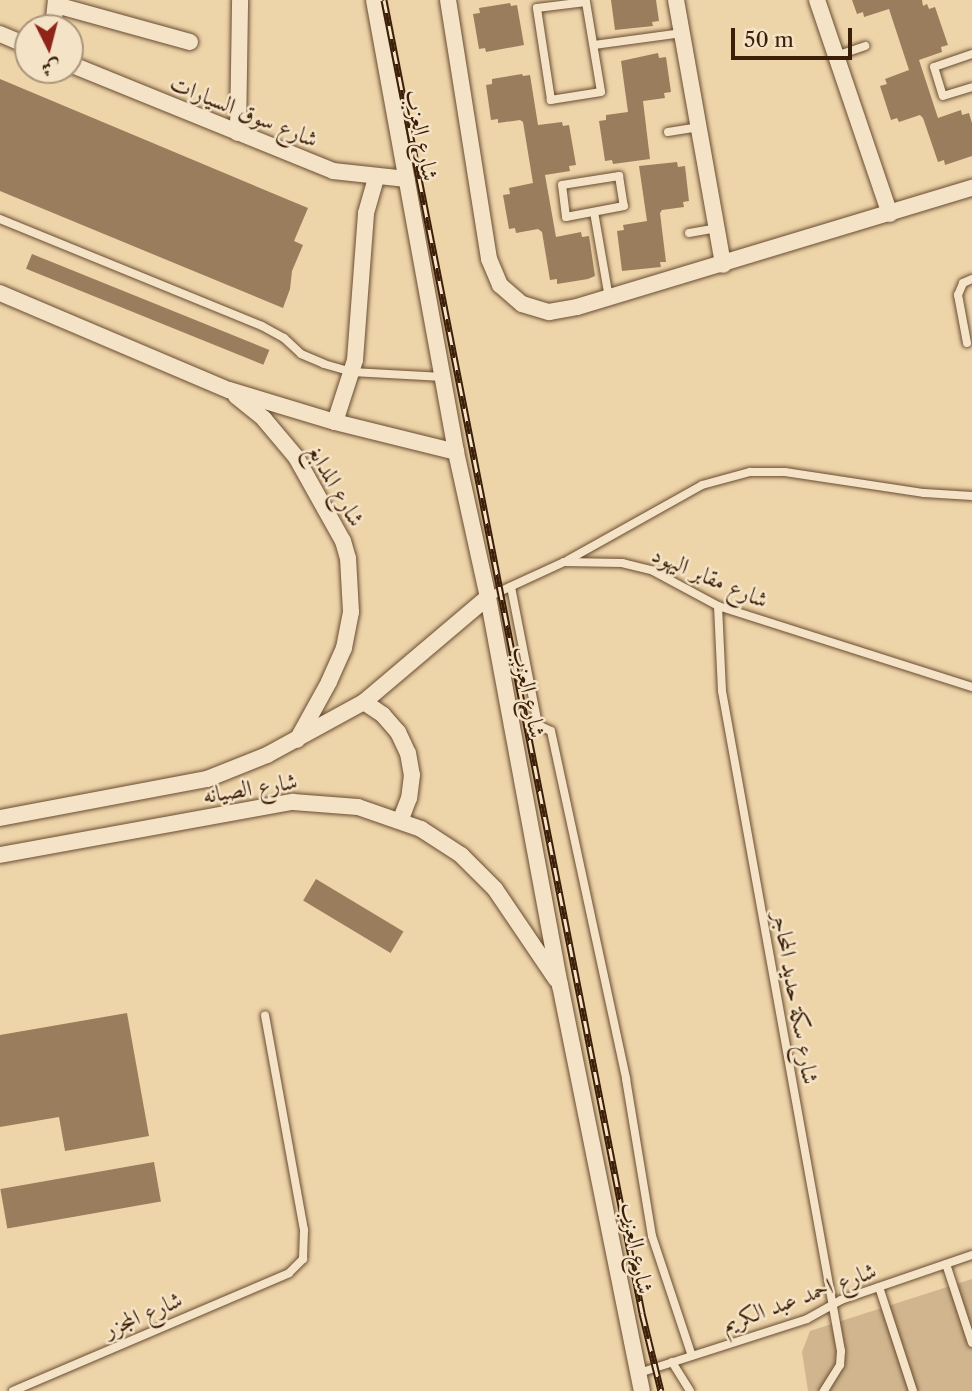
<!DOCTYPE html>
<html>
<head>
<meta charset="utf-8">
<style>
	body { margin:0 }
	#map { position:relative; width:972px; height:1391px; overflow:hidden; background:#eed4a9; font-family:"Libre Caslon Text",Amiri,serif }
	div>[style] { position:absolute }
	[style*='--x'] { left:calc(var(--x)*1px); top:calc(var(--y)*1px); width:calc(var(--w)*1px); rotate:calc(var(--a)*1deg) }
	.green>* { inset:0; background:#d0b58e }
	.building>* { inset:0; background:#997d5c; transform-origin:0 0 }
	.roads { filter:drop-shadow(0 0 2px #684c31) drop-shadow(0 0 2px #684c31) }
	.service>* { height:8px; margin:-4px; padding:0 4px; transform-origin:4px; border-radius:4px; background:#f4e3c7 }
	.minor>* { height:16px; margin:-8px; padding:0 8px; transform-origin:8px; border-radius:8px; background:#f4e3c7 }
	.rail>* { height:7px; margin-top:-3.5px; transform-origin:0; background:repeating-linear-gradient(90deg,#f4e3c7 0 13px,#3c1f09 0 26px); box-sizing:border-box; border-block:2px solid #3c1f09 }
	span { translate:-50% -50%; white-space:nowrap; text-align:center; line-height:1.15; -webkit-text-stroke:5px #f4e3c7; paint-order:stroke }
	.street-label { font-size:23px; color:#3c1f09 }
	.north { position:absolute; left:14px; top:14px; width:70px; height:70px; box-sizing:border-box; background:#f4e3c7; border:2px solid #aa957b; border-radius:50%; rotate:174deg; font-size:19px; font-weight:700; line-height:28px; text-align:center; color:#3c1f09 }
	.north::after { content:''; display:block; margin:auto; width:24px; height:32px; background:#8f2418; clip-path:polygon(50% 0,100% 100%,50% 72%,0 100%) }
	.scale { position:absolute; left:731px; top:28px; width:121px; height:32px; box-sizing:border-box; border:4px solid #3c1f09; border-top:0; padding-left:9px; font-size:21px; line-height:24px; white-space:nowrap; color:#3c1f09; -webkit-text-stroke:5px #f4e3c7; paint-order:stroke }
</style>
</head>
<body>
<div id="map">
	<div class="green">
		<div style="clip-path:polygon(972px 1279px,972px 1391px,808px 1391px,802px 1352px,810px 1331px)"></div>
	</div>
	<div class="building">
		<div style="clip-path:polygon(611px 0,656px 0,659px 21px,652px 22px,653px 26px,615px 30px)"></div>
		<div style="clip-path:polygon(852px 0,922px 0,923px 6px,927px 4px,929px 9px,935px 7px,948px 45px,941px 47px,942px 52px,919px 60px,938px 118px,961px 110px,962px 115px,969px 113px,972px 123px,972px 156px,945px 165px,944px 160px,938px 162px,923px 118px,920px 115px,899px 122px,897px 118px,891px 120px,880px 86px,887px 84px,885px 79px,909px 70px,889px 9px,864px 17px,863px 12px,857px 14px)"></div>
		<div style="clip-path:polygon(510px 3px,511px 6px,517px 5px,524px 45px,486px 52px,485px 48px,479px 49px,473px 14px,480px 13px,479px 8px)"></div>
		<div style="clip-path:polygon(658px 53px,659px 58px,666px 57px,671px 92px,664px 93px,665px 98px,643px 101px,650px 159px,613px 164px,612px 160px,605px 161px,599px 121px,606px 120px,606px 115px,628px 112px,621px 61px)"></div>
		<div style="clip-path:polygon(522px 74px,523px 76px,530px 75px,538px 125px,562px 122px,563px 126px,569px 125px,576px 165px,569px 166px,570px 171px,545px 175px,556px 237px,581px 232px,582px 237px,589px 236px,595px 276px,588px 279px,557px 284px,557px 279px,550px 280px,542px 232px,538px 229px,516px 233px,515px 228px,509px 229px,503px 195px,510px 194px,509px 188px,533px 183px,523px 122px,520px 120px,498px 123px,498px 119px,491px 120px,486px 85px,492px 84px,492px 79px)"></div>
		<div style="clip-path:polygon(0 79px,308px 208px,294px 241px,303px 245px,292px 271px,290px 289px,283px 308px,0 191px)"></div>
		<div style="clip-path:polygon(677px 162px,678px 167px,685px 166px,689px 201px,683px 202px,684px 207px,662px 210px,660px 213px,666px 262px,660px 262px,661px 267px,622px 271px,617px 231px,624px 230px,623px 225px,647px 221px,639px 166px)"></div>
		<div style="left:32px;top:254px;width:256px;height:16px;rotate:22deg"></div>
		<div style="left:316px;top:879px;width:102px;height:25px;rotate:31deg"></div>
		<div style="clip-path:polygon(127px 1013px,149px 1136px,65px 1151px,59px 1117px,0 1127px,0 1035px)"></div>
		<div style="left:154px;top:1162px;width:40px;height:156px;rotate:80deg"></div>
	</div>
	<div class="roads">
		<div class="service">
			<div style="--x:586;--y:2;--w:91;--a:80.5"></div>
			<div style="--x:601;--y:92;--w:51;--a:170.9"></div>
			<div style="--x:551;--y:100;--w:93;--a:-98.7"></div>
			<div style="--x:537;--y:8;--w:49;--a:-7"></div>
			<div style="--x:594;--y:45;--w:89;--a:-7.8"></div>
			<div style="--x:972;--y:54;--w:40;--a:161.1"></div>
			<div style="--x:934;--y:67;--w:30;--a:73"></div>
			<div style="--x:943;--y:96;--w:30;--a:-17"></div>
			<div style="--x:836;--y:56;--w:31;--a:-19"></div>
			<div style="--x:668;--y:132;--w:30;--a:-9"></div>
			<div style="--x:619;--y:176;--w:30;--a:81"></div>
			<div style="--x:624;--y:206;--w:59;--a:169.3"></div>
			<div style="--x:566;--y:217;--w:32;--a:-97"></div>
			<div style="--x:562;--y:185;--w:58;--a:-9"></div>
			<div style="--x:594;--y:212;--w:87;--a:80.1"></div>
			<div style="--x:0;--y:219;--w:283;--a:22.2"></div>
			<div style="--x:262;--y:326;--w:25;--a:29"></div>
			<div style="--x:284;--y:338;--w:23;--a:43"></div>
			<div style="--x:301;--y:354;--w:25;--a:23"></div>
			<div style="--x:324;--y:364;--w:29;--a:16"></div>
			<div style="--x:352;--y:372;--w:91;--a:3.1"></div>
			<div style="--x:689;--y:233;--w:27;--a:-10"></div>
			<div style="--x:967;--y:343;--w:49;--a:-100.6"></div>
			<div style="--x:958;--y:295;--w:13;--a:-67"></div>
			<div style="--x:963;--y:283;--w:10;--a:-24"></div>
			<div style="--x:568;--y:560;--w:154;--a:-29.2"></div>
			<div style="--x:702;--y:485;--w:50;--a:-15.2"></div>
			<div style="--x:750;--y:472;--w:35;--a:0"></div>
			<div style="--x:785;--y:472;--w:141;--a:8.6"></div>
			<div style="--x:924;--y:493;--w:48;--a:3.6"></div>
			<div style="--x:511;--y:587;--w:141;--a:78.9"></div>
			<div style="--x:538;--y:725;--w:14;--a:25"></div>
			<div style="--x:551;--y:731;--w:356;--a:77.8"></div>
			<div style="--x:626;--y:1079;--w:159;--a:80.6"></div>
			<div style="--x:652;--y:1236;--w:126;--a:71.6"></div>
			<div style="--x:488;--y:597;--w:84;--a:-24.7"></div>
			<div style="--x:564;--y:562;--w:58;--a:1"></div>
			<div style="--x:622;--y:563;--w:32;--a:14"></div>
			<div style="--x:653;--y:571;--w:74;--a:28.3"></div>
			<div style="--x:718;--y:606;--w:267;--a:17.7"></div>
			<div style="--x:718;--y:606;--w:85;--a:87.3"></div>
			<div style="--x:722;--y:691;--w:671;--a:79.78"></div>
			<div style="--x:841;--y:1351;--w:14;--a:94"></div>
			<div style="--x:840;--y:1365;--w:31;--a:122"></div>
			<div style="--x:946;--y:1264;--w:83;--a:71.8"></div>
			<div style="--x:879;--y:1287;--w:109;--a:71.9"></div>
			<div style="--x:672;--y:1362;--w:34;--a:58"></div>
			<div style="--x:639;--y:1373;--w:176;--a:-17.8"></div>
			<div style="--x:807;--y:1319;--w:39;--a:-29"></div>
			<div style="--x:841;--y:1300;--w:139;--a:-19"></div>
			<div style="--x:13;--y:1391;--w:300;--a:-23.1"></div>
			<div style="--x:289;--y:1273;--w:20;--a:-45"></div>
			<div style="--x:303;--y:1259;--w:29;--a:-88"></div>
			<div style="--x:304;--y:1230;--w:218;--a:-100.3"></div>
		</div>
		<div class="minor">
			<div style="--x:374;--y:0;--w:459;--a:79.7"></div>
			<div style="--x:456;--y:452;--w:148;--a:77.6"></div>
			<div style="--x:488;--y:597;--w:395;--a:79.5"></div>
			<div style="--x:560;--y:985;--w:414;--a:78.6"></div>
			<div style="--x:448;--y:0;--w:262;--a:81"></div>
			<div style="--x:489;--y:259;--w:28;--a:67"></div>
			<div style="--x:500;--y:285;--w:29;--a:41"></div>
			<div style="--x:522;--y:304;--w:28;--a:17"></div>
			<div style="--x:549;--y:312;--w:28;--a:-10"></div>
			<div style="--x:577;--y:307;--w:413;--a:-16.8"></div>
			<div style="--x:676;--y:0;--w:269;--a:79.9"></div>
			<div style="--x:817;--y:0;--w:226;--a:71.2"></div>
			<div style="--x:56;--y:5;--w:139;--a:15.4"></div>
			<div style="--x:53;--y:28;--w:28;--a:-84"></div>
			<div style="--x:0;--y:34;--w:30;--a:23"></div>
			<div style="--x:70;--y:64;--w:284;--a:22.1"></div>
			<div style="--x:333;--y:171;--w:74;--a:6.2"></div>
			<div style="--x:238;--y:133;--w:133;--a:-89.1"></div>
			<div style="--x:0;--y:293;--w:249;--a:23"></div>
			<div style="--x:229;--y:390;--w:111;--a:16.8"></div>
			<div style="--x:335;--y:422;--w:125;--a:13.9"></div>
			<div style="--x:236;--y:396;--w:36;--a:39"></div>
			<div style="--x:264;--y:419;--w:50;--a:49.9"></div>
			<div style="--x:296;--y:457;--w:96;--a:60.8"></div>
			<div style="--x:343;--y:541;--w:18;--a:74"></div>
			<div style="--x:348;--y:558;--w:54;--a:86.8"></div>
			<div style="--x:351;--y:612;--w:37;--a:101"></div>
			<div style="--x:344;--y:648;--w:37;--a:114"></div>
			<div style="--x:329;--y:682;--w:66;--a:118.9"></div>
			<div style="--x:335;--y:422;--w:65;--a:-72.1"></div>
			<div style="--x:355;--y:360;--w:147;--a:-85.7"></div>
			<div style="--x:366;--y:213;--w:37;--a:-74"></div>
			<div style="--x:364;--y:702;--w:23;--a:34"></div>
			<div style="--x:383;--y:715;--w:23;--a:49"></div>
			<div style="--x:398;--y:732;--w:23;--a:65"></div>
			<div style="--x:408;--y:753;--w:22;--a:80"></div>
			<div style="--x:412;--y:775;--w:23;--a:97"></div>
			<div style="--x:409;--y:798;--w:22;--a:111"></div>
			<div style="--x:0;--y:818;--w:211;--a:-10.7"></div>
			<div style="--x:207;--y:779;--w:65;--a:-21.8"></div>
			<div style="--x:267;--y:755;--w:111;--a:-28.7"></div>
			<div style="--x:364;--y:702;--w:162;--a:-40.3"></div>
			<div style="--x:0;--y:855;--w:298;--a:-10.3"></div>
			<div style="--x:293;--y:802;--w:65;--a:4.4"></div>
			<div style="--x:358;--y:807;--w:67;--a:19.2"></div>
			<div style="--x:421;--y:829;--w:48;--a:33"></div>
			<div style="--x:461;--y:855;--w:48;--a:45"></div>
			<div style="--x:495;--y:889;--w:109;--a:55.9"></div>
		</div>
	</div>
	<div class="rail">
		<div style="--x:384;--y:0;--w:1338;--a:78.88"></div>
		<div style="--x:642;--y:1313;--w:80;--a:76.3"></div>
	</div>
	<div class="street-label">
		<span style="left:244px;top:111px;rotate:22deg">شارع سوق السيارات</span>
		<span style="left:422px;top:135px;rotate:79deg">شارع العزب</span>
		<span style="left:336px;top:485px;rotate:60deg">شارع المدابغ</span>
		<span style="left:710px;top:577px;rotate:23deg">شارع مقابر اليهود</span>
		<span style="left:529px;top:692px;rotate:79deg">شارع العزب</span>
		<span style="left:250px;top:788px;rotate:-9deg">شارع الصيانه</span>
		<span style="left:796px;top:998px;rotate:80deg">شارع سكة حديد المحاجر</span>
		<span style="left:637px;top:1248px;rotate:79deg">شارع العزب</span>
		<span style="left:799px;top:1297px;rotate:-20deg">شارع احمد عبد الكريم</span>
		<span style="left:143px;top:1314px;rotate:-23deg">شارع المجزر</span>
	</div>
	<div class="north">ش</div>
	<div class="scale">50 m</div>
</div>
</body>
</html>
